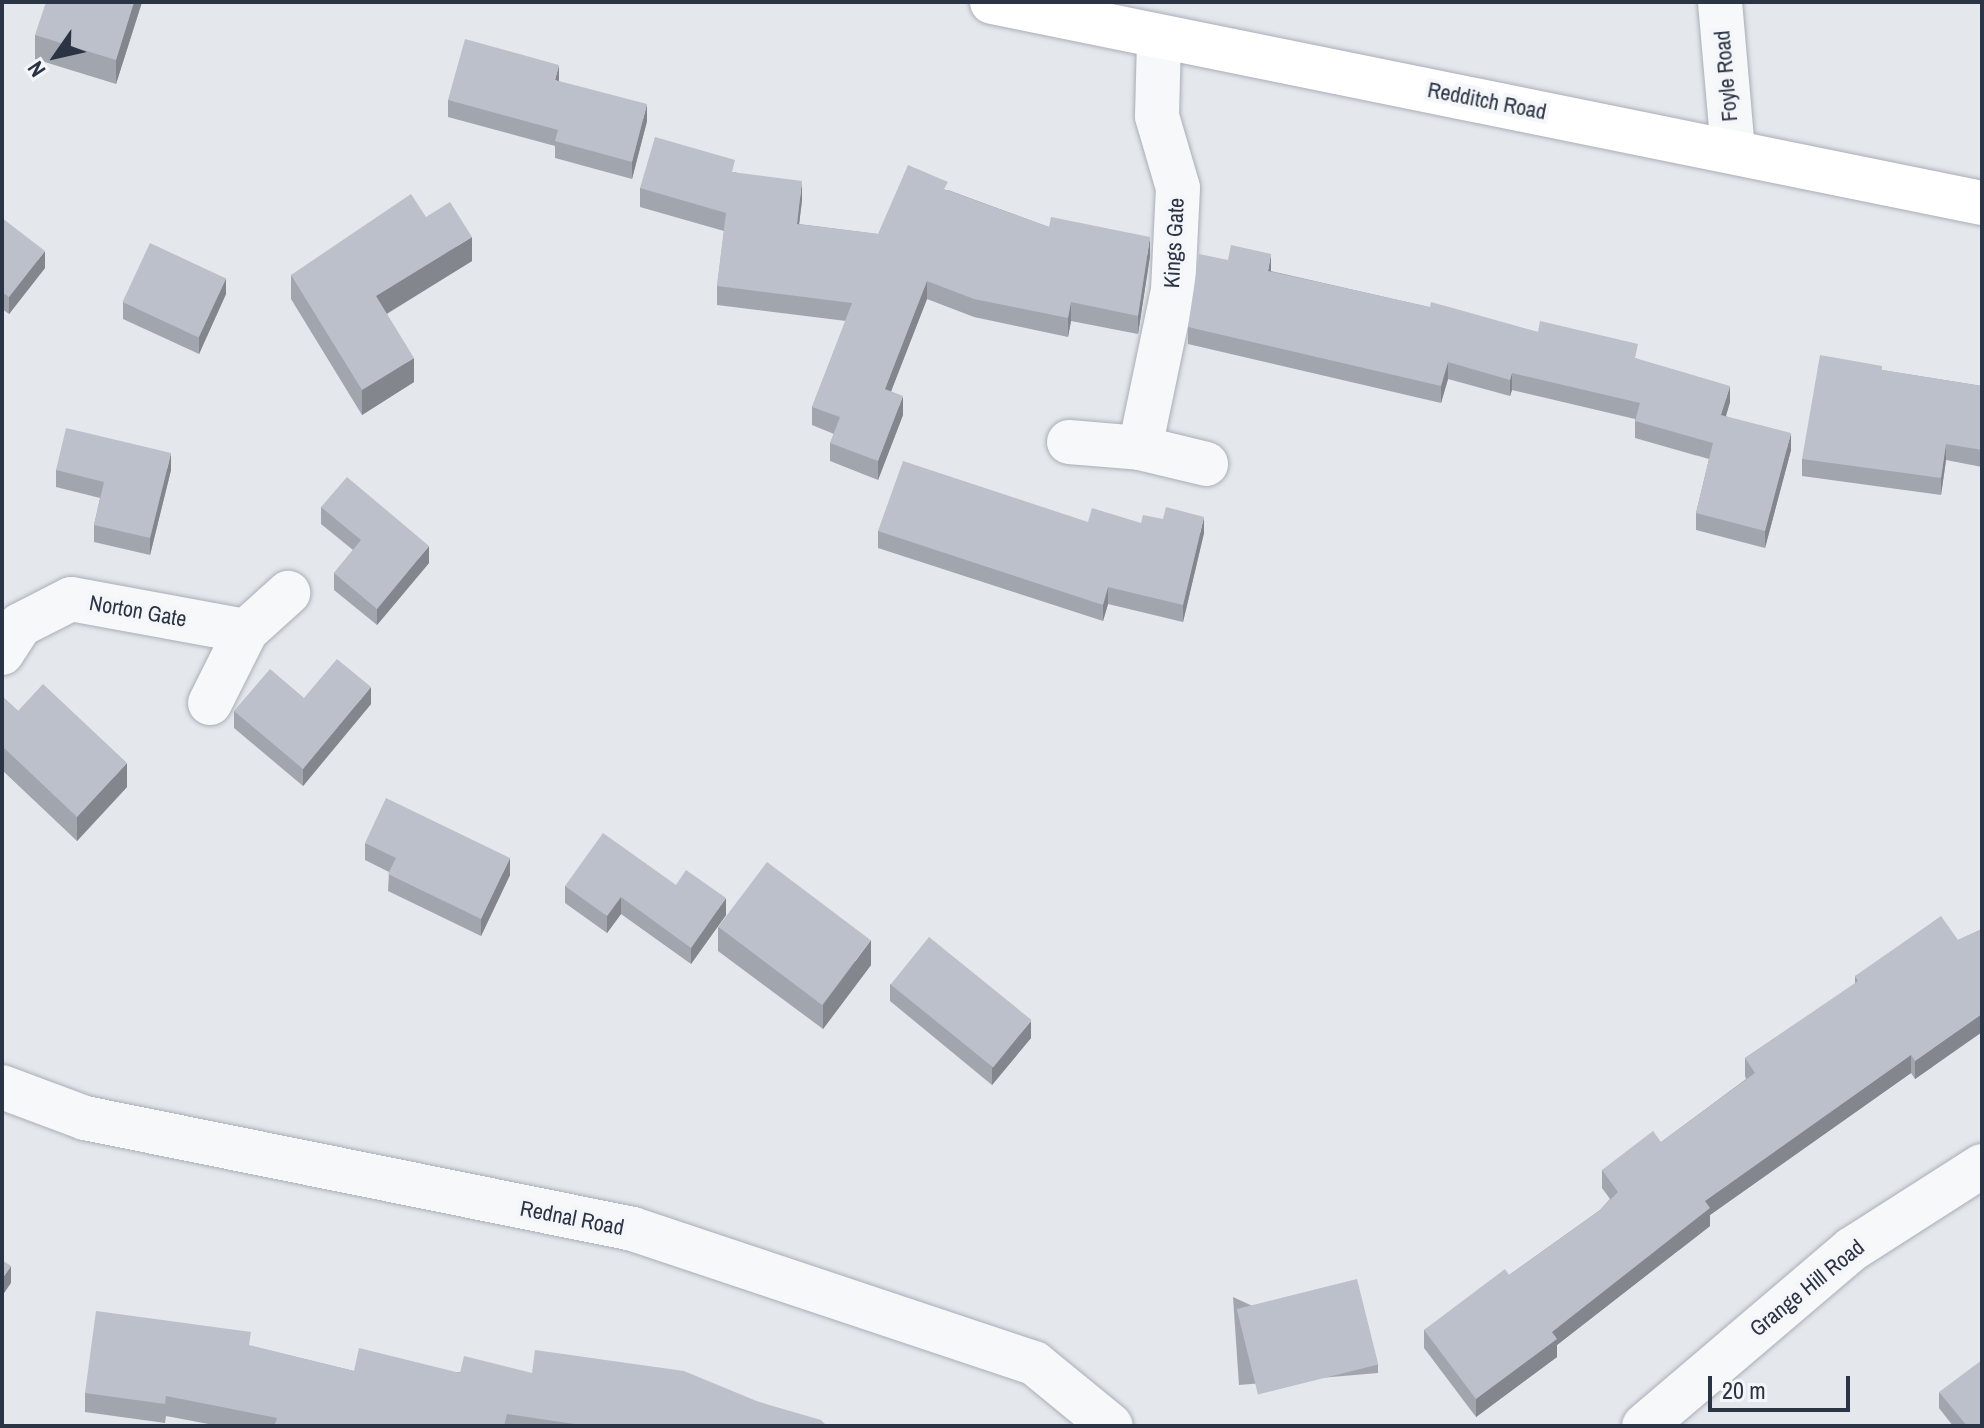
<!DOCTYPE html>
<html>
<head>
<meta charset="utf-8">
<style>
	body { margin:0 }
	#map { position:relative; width:1984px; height:1428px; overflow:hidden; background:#e4e7ec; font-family:"Archivo Narrow",sans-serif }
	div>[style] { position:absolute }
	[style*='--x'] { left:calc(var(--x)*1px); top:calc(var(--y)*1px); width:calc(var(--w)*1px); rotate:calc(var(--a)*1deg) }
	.roads { filter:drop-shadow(0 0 2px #a9aeb7) drop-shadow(0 0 2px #a9aeb7) }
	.minor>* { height:44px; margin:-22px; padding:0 22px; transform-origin:22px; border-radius:22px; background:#f7f8fa }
	.tertiary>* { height:44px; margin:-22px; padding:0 22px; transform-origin:22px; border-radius:22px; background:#f7f8fa }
	.trunk>* { height:44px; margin:-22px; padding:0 22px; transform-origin:22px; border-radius:22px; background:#fff }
	.wall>* { inset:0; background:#a1a5ae }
	.shaded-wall>* { inset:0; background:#83868d }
	.building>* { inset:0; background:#bbc0ca; transform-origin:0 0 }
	span { translate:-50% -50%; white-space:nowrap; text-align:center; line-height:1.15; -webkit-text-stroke:8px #f4f6f9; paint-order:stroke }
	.street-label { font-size:22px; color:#2b3445 }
	.frame { position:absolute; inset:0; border:4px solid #2b3445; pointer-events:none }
	.north { position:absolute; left:16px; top:16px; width:80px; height:80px; -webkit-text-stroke:6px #f4f6f9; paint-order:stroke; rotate:236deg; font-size:22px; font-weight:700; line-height:32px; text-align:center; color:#2b3445 }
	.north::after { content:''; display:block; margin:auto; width:28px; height:36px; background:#2b3445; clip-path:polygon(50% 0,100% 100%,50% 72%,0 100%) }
	.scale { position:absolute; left:1708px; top:1376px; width:142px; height:36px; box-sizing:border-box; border:4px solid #2b3445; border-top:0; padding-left:10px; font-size:24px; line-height:28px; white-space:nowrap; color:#2b3445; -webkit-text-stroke:6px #f4f6f9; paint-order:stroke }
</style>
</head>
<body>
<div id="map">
	<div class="roads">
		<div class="minor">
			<div style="--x:1069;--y:442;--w:71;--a:4.8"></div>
			<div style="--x:1140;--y:448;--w:68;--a:13.6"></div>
			<div style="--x:1140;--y:448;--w:161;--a:-78.2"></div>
			<div style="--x:1173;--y:290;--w:102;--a:-87.2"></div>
			<div style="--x:1178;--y:188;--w:75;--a:-106.3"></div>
			<div style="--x:1157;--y:116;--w:79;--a:-88.5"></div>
			<div style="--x:2;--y:653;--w:33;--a:-57"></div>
			<div style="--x:20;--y:625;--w:57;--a:-27"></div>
			<div style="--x:71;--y:599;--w:178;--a:10.4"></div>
			<div style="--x:246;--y:631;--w:57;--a:-42.1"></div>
			<div style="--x:210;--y:703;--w:80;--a:-63.4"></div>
			<div style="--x:1644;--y:1426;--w:273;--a:-40.4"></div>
			<div style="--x:1852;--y:1249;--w:154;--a:-32.6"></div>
		</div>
		<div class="tertiary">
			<div style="--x:1720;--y:2;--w:149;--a:85"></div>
			<div style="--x:2;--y:1087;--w:89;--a:20.5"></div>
			<div style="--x:85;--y:1118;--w:559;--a:11.45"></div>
			<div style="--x:633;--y:1229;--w:423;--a:18.5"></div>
			<div style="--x:1034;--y:1363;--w:99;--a:39.3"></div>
		</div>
		<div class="trunk">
			<div style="--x:992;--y:2;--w:1010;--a:11.48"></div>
		</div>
	</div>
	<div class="wall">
		<div style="clip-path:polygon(142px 2px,116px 84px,35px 59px,35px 35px)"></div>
		<div style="clip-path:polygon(559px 81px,647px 121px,632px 179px,555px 158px,555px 146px,448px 117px,448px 100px)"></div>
		<div style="clip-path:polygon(735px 172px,802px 200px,799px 224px,878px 234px,948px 190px,1049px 227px,1150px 256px,1138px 334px,1071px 321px,1068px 337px,974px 317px,927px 299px,891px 391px,903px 415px,878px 480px,830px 461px,830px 443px,834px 434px,812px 425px,812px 407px,846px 321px,717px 305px,717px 286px,724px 231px,640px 207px,640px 188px)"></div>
		<div style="clip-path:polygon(426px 217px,472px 261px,387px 314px,414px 382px,362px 415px,291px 299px,291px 275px)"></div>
		<div style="clip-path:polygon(2px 218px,45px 268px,9px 314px,2px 309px)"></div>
		<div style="clip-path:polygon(1271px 271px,1538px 332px,1638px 359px,1730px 402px,1726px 416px,1791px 450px,1765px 548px,1696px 530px,1696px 513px,1709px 459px,1635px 438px,1635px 419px,1512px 390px,1510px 396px,1448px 379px,1441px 403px,1188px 344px,1188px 327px)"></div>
		<div style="clip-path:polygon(226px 294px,199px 354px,123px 319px,123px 302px)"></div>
		<div style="clip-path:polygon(1882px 370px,1982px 386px,1982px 467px,1946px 460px,1941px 495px,1802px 476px,1802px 459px)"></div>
		<div style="clip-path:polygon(56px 470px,171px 470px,150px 555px,94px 542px,94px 525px,100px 498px,56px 487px)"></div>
		<div style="clip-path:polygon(321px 507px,429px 563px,377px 625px,334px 590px,334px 573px,353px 550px,321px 524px)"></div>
		<div style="clip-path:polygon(1088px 522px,1141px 523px,1204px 533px,1183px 622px,1108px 604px,1103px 621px,878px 548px,878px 531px)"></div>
		<div style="clip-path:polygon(2px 696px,18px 711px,127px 787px,77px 841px,2px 770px)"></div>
		<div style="clip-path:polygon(304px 698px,371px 704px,303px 786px,234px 728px,234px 711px)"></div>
		<div style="clip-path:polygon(365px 843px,510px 875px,481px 936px,388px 891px,389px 872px,365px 860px)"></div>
		<div style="clip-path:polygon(676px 885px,726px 915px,691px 964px,621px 914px,607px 933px,565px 903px,565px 886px)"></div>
		<div style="clip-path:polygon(718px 927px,871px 965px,823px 1029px,718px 951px)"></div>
		<div style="clip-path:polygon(1982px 929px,1982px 1032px,1915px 1079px,1911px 1073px,1710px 1215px,1710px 1226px,1557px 1345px,1557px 1357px,1476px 1417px,1424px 1348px,1424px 1330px,1509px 1275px,1600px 1210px,1610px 1199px,1602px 1188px,1602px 1170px,1661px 1142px,1746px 1079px,1745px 1076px,1745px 1058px,1855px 984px,1855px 976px,1958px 940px)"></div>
		<div style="clip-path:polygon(890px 984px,1031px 1038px,992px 1085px,890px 1001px)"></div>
		<div style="clip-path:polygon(1233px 1297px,1378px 1364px,1378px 1373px,1239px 1385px)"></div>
		<div style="clip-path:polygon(251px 1346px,354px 1371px,532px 1373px,759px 1402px,827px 1426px,219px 1426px,166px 1416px,165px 1423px,85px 1412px,85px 1393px)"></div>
		<div style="clip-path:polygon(1939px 1392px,1982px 1426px,1953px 1426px,1939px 1408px)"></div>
	</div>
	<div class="shaded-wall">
		<div style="clip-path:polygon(134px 2px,142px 2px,116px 84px,116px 60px)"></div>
		<div style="clip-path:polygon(559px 65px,559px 82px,555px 80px)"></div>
		<div style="clip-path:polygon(647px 104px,647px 121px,632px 179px,632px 162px)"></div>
		<div style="clip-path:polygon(802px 181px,802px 200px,797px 242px,797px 224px)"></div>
		<div style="clip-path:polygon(472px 237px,472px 261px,376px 320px,376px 296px)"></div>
		<div style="clip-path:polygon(1150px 237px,1150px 256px,1138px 334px,1138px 316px)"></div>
		<div style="clip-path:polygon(45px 251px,45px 268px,9px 314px,9px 297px)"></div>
		<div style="clip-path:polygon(1271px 254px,1271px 271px,1268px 287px,1268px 271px)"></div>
		<div style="clip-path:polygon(226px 278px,226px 294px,199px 354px,199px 337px)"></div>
		<div style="clip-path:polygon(927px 281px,927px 299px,885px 407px,885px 389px)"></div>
		<div style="clip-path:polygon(1071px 302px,1071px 321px,1068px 337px,1068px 318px)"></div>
		<div style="clip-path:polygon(414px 358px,414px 382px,362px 415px,362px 390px)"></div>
		<div style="clip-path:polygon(1448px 362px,1448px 379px,1441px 403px,1441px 386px)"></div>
		<div style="clip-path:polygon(1512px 373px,1512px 390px,1510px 396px,1510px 380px)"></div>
		<div style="clip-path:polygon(1730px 386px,1730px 402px,1721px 432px,1721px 415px)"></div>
		<div style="clip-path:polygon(903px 396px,903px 415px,878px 480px,878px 461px)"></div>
		<div style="clip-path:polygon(1791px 433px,1791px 450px,1765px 548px,1765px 531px)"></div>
		<div style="clip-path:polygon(1946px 444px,1946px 460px,1941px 495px,1941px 478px)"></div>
		<div style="clip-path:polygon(171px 453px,171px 470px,150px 555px,150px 538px)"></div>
		<div style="clip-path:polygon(1204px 517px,1204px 533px,1183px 622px,1183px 605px)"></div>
		<div style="clip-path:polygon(429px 546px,429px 563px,377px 625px,377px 609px)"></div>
		<div style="clip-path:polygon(1108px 587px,1108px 604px,1103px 621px,1103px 605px)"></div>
		<div style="clip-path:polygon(371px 687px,371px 704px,303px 786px,303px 769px)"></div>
		<div style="clip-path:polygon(127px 763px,127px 787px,77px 841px,77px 817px)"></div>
		<div style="clip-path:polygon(510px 858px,510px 875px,481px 936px,481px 919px)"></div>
		<div style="clip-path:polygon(621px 897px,621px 914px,607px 933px,607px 916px)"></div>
		<div style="clip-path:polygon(726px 898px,726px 915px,691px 964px,691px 948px)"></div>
		<div style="clip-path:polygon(871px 940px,871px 965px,823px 1029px,823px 1005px)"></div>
		<div style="clip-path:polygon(1982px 1014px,1982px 1032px,1915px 1079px,1915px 1061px)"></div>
		<div style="clip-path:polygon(1031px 1021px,1031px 1038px,992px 1085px,992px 1068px)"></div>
		<div style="clip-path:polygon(1911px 1055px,1911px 1073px,1710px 1215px,1710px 1226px,1557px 1345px,1557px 1357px,1476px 1417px,1476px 1399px,1552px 1332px,1705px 1201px)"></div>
		<div style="clip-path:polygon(11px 1266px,11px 1283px,2px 1296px,2px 1279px)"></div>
	</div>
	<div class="building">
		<div style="clip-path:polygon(46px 2px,134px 2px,116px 60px,35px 35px)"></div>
		<div style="clip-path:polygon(465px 39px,559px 65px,555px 80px,647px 104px,632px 162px,555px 141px,558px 130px,448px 100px)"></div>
		<div style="clip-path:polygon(655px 137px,735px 160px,732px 172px,802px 181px,797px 224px,878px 234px,908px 165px,948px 182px,944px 189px,1049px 227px,1051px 217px,1150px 237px,1138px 316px,1071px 302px,1068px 318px,974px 299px,927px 281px,885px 389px,903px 396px,878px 461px,830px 443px,840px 417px,812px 407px,852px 303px,717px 286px,726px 213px,640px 188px)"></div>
		<div style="clip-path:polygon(411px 194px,426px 217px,450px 202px,472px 237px,376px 296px,414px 358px,362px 390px,291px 275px)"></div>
		<div style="clip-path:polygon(2px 218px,45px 251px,9px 297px,2px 292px)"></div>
		<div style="left:150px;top:243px;width:84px;height:65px;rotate:25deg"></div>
		<div style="clip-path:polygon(1231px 245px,1271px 254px,1268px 271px,1430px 307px,1431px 302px,1538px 332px,1540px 321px,1638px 344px,1635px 358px,1730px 386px,1721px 415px,1791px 433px,1765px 531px,1696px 513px,1713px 443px,1635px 421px,1640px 403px,1512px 373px,1510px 380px,1448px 362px,1441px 386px,1188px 327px,1199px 254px,1228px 260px)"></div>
		<div style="clip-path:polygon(1820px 355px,1882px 366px,1882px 370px,1982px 386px,1982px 450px,1946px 444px,1941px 478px,1802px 459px)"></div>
		<div style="clip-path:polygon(66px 428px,171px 453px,150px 538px,94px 525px,104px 482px,56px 470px)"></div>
		<div style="clip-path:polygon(903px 461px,1088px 522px,1092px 508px,1141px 523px,1143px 515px,1163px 519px,1166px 507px,1204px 517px,1183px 605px,1108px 587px,1103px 605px,878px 531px)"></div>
		<div style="clip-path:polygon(347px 477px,429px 546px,377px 609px,334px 573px,361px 540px,321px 507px)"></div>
		<div style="clip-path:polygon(337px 659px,371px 687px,303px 769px,234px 711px,270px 669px,304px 698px)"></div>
		<div style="clip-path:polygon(43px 684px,127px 763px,77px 817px,2px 746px,2px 696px,18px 711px)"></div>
		<div style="clip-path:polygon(386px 798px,510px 858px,481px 919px,388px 874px,396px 858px,365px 843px)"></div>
		<div style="clip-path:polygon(603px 833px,676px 885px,686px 870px,726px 898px,691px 948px,621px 897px,607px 916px,565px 886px)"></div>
		<div style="left:767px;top:862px;width:130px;height:81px;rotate:37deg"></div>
		<div style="clip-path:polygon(1941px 916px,1958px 940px,1982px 929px,1982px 1014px,1915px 1061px,1911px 1055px,1705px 1201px,1710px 1208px,1552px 1332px,1557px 1339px,1476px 1399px,1424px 1330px,1505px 1269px,1509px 1275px,1600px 1210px,1618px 1192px,1602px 1170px,1653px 1131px,1661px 1142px,1755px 1073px,1745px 1058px,1858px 981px,1855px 976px)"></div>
		<div style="left:929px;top:937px;width:132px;height:61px;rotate:39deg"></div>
		<div style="clip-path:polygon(2px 1260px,11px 1266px,2px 1279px)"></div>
		<div style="left:1357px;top:1279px;width:88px;height:124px;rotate:76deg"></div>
		<div style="clip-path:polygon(96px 1311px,251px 1332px,249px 1345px,354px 1371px,359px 1348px,460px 1373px,464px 1356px,532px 1373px,535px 1350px,684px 1371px,759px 1402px,821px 1420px,827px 1426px,588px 1426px,507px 1414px,504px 1426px,284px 1426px,275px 1424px,277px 1418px,166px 1396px,165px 1404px,85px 1393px)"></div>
		<div style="clip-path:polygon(1982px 1360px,1982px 1426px,1967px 1426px,1939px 1392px)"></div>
	</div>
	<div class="street-label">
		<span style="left:1726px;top:76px;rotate:-95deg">Foyle Road</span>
		<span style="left:1487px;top:101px;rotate:11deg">Redditch Road</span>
		<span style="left:1174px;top:243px;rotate:-87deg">Kings Gate</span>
		<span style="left:138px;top:611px;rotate:10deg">Norton Gate</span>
		<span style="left:572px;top:1218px;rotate:11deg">Rednal Road</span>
		<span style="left:1807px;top:1288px;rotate:-39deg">Grange Hill Road</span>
	</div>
	<div class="frame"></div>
	<div class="north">N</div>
	<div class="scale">20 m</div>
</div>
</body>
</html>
